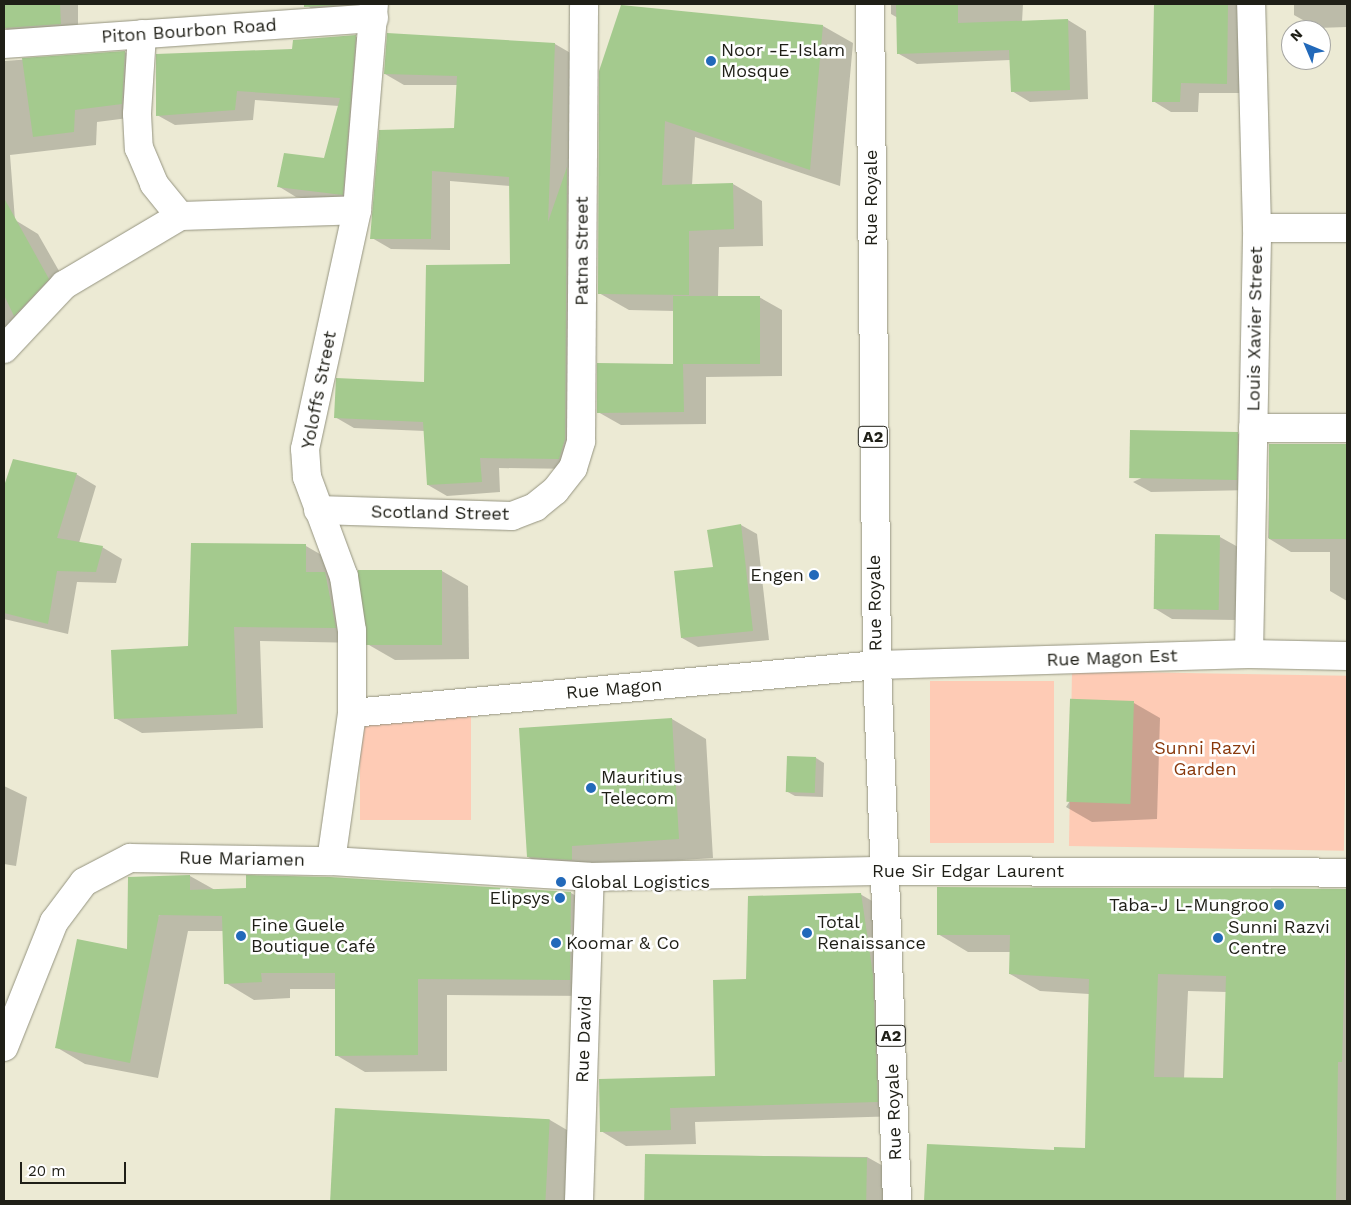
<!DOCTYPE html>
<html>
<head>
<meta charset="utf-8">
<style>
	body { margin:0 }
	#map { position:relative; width:1351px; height:1205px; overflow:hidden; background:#ecead4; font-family:"Work Sans",sans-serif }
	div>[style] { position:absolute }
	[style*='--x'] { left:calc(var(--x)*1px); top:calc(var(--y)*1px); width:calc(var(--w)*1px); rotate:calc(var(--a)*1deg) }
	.green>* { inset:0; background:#fecbb5; transform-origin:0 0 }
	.shadow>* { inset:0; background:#0003 }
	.building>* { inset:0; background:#a4ca8e; transform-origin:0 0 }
	.roads { filter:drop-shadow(0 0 1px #959480) drop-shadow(0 0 1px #959480) }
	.minor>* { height:28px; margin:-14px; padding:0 14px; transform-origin:14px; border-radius:14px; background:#fff }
	.secondary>* { height:28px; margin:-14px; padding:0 14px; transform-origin:14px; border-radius:14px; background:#fff }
	.primary>* { height:28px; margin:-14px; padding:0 14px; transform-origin:14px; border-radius:14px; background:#fff }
	.dots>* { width:14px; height:14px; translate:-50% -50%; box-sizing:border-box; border:2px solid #fff; border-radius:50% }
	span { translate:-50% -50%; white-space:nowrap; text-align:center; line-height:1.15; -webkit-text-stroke:5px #fff; paint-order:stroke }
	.shield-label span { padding:1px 4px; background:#fff; border:1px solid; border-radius:4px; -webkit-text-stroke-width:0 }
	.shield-label { font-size:16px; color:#1f1f17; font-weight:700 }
	.street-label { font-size:18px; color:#1f1f17 }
	.poi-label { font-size:18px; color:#1f1f17 }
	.left { translate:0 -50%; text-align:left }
	.right { translate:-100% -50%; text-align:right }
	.park-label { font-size:18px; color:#89390c }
	.frame { position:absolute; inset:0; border:5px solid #1f1f17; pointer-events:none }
	.north { position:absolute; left:1281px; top:20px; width:50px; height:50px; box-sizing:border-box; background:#fff; border:1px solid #a5a5a2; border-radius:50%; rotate:315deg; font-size:14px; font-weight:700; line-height:20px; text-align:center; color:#1f1f17 }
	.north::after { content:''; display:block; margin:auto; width:18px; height:22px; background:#2269ba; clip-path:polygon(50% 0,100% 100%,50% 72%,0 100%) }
	.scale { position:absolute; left:20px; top:1162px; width:106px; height:22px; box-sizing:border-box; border:2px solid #1f1f17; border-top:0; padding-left:6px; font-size:15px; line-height:18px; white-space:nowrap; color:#1f1f17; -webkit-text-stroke:4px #fff; paint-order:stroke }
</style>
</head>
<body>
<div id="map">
	<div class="green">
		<div style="left:1072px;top:671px;width:275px;height:175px;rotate:1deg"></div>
		<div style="left:930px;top:681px;width:124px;height:162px"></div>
		<div style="left:360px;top:714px;width:111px;height:106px"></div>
	</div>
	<div class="shadow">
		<div style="clip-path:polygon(4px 4px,78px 4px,78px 34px,22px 38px,4px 28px)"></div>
		<div style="clip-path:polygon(305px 4px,376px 4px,323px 17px)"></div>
		<div style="clip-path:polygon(891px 4px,1023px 4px,1022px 22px,1068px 20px,1086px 31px,1088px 99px,1030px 102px,1012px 91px,1010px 60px,917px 64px,899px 54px,898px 18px,891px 14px)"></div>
		<div style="clip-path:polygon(1155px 4px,1245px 4px,1244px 93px,1199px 93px,1198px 112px,1171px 112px,1153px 101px)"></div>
		<div style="clip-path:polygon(1294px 4px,1347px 4px,1347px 27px,1317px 28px,1294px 15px)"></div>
		<div style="clip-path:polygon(823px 26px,853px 43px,840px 186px,695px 137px,692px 185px,733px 184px,762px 201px,763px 246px,719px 247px,718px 297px,759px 297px,782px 310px,782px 376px,706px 377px,706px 424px,621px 425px,598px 412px,675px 365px,675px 311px,629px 310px,599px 293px,600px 71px)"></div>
		<div style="clip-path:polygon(355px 36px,373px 47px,360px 204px,296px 197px,278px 186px,325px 159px,339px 106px,255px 100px,253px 120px,175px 125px,157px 115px,293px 50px)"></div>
		<div style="clip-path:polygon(555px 44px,574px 55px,569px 170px,586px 179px,578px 469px,499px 468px,500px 492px,447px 496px,428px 485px,425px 431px,354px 428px,335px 417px,426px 384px,511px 265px,510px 186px,450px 181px,450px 250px,391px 249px,372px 238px,455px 129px,457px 85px,404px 85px,385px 74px)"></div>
		<div style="clip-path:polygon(125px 52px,148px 66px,144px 116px,97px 122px,96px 145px,10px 155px,15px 220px,38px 234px,71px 292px,4px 360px,5px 61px)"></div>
		<div style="clip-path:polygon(1237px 433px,1255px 443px,1254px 490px,1151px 492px,1133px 482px)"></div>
		<div style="clip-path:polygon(1270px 445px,1347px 446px,1347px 601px,1330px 591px,1330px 552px,1291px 552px,1268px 538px)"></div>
		<div style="clip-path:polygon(14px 460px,76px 474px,96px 486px,79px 543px,102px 547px,122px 559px,116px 583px,77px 582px,68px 634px,4px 619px,4px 489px)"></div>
		<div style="clip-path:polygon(741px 525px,757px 534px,769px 640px,698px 647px,682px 638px,715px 568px)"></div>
		<div style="clip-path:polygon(1220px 537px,1238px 547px,1236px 620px,1172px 619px,1154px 608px)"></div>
		<div style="clip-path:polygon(306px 546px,332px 561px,362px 643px,260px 641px,263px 728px,142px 733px,115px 718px)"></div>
		<div style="clip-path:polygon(442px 571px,468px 586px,469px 659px,395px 660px,369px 645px)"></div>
		<div style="clip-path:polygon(1134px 703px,1160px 718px,1157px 819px,1092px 822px,1066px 807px)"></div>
		<div style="clip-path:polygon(672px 719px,706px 739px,713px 858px,606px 865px,562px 876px,528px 857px)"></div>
		<div style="clip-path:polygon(816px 758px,824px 763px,823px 797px,795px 796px,786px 791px)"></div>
		<div style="clip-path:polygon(4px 786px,27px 797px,16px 866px,4px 864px)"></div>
		<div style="clip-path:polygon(190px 876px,215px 890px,571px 893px,600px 909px,599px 996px,447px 995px,447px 1071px,365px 1072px,336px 1055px,336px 989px,290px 989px,290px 998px,254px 1000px,226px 983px,224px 931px,188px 931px,158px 1078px,85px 1064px,56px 1047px)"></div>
		<div style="clip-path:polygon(evenodd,938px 888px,1347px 889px,1347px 1201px,925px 1201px,928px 1146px,1055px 1151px,1087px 1149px,1089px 994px,1040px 991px,1010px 974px,1011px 952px,968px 952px,938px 934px,938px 888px,1188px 991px,1227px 992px,1224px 1079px,1184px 1079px,1188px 991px)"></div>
		<div style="clip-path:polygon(860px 894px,886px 909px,903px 1116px,695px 1122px,696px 1144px,626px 1146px,601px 1131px,716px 1078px,747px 980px)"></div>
		<div style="clip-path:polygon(336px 1109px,550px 1120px,584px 1140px,581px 1201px,331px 1201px)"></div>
		<div style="clip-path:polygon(647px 1155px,867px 1157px,885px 1167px,884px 1201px,645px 1201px)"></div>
	</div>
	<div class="building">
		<div style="clip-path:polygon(4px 4px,60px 4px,61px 24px,4px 28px)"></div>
		<div style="clip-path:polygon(304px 4px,354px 4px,304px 7px)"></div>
		<div style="clip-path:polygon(896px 4px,958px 4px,958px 23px,1068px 19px,1070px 90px,1011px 92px,1009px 50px,897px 54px)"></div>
		<div style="clip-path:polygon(1154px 4px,1228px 4px,1227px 84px,1181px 83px,1180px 102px,1152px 102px)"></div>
		<div style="clip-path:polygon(621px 5px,823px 25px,810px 170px,665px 121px,662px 185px,733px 183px,734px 229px,689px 231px,689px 295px,598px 294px,599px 71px)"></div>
		<div style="clip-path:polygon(387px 33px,555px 43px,548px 222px,567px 167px,565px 439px,559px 459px,480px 458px,482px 482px,427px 485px,423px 422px,334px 418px,336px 378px,424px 382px,426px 265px,510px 264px,509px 177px,432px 171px,431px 239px,370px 239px,379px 130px,454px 128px,457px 76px,384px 74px)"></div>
		<div style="clip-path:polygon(356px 35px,343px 195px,277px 187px,284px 153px,324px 158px,340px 98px,237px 91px,235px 110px,156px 116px,156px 54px,292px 49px,293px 40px)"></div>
		<div style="clip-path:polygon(125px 51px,122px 104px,75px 110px,74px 132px,33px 137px,22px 58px)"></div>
		<div style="clip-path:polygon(4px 198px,49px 279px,14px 316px,4px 295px)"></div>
		<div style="clip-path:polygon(673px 296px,760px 296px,760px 364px,683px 364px,684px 412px,597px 413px,597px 363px,673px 364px)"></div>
		<div style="left:1238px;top:432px;width:48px;height:108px;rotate:91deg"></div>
		<div style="left:1269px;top:444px;width:78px;height:95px"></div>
		<div style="clip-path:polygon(13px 459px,77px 473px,57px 538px,103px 546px,96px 572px,57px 571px,48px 624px,4px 613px,4px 486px)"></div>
		<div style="clip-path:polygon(741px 524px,753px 631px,681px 638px,674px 571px,713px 567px,707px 530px)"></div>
		<div style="left:1155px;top:534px;width:65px;height:75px;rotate:1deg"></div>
		<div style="clip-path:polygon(191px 543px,306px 544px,306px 572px,325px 572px,336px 628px,234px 627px,237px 714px,114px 719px,111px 650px,188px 646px)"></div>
		<div style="left:442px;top:570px;width:75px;height:84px;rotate:90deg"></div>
		<div style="left:1134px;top:701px;width:103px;height:64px;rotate:92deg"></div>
		<div style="clip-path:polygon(672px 718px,679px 839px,572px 846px,572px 860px,527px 857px,519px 728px)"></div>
		<div style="left:787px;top:756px;width:29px;height:36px;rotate:2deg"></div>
		<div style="clip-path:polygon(190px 875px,190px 890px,246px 888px,246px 875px,330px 877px,571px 892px,570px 980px,418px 979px,418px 1055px,335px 1056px,335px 973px,261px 973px,262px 982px,224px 984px,222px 916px,159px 915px,130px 1063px,55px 1048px,77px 939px,127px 949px,128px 877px)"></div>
		<div style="clip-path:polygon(evenodd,937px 887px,1347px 889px,1342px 1062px,1338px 1062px,1336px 1201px,924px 1201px,927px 1144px,1054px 1150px,1054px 1147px,1085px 1148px,1089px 979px,1009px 974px,1010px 935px,937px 935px,937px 887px,1158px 974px,1226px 976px,1223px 1078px,1154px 1077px,1158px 974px)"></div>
		<div style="clip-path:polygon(861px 893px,873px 975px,878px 1102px,670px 1108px,671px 1130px,600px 1132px,599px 1079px,715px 1076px,713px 980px,746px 979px,748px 896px)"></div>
		<div style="left:335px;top:1108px;width:215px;height:93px;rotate:3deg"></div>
		<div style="left:645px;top:1154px;width:222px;height:47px;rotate:1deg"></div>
	</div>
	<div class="roads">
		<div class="minor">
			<div style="--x:142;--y:34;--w:80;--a:93.6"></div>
			<div style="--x:137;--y:114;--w:34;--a:87"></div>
			<div style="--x:139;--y:148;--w:39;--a:67"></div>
			<div style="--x:154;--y:184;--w:41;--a:50.9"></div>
			<div style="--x:4;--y:44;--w:371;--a:-4"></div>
			<div style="--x:1257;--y:228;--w:90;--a:0"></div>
			<div style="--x:4;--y:349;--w:88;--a:-46.8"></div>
			<div style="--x:64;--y:285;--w:135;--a:-30.7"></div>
			<div style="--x:180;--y:216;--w:177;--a:-1.9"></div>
			<div style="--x:1253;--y:428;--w:94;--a:0"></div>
			<div style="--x:318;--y:510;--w:194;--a:1.8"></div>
			<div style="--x:512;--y:516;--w:25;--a:-21"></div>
			<div style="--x:535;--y:507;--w:26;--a:-39"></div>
			<div style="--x:555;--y:491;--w:29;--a:-52"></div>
			<div style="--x:573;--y:468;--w:28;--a:-73"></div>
			<div style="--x:581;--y:441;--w:437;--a:-89.6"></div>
			<div style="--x:1249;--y:654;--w:426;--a:-88.9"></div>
			<div style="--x:1257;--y:228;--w:224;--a:-91.5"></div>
			<div style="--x:352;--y:713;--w:527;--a:-5.22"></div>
			<div style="--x:331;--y:861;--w:149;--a:-81.9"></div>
			<div style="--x:352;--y:713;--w:82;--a:-90"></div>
			<div style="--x:352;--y:631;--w:55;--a:-98.4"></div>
			<div style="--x:344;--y:577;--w:107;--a:-110.3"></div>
			<div style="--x:307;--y:477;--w:28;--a:-94"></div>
			<div style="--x:305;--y:449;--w:245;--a:-77.7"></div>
			<div style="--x:357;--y:210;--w:207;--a:-85.3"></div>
			<div style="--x:4;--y:1047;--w:135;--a:-68.2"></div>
			<div style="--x:54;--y:922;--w:50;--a:-53.1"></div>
			<div style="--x:84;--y:882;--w:52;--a:-27.6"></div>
			<div style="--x:130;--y:858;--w:201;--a:0.9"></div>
			<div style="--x:331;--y:861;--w:259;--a:3.5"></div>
		</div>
		<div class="secondary">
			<div style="--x:877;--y:665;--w:372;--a:-1.7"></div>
			<div style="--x:1249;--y:654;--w:98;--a:1.2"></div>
			<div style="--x:885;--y:871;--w:462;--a:0.2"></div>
		</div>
		<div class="primary">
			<div style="--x:870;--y:4;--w:661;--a:89.39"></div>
			<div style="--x:877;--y:665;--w:536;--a:87.86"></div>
			<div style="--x:579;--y:1201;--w:324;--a:-88.1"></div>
			<div style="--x:590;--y:877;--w:295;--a:-1.2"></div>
		</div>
	</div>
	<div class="dots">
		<div style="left:711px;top:61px;background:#2269ba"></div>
		<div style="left:814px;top:575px;background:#2269ba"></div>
		<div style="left:591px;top:788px;background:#2269ba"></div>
		<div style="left:561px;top:882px;background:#2269ba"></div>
		<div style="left:560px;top:898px;background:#2269ba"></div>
		<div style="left:1279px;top:905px;background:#2269ba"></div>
		<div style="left:807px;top:933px;background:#2269ba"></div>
		<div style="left:241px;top:936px;background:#2269ba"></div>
		<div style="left:1218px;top:938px;background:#2269ba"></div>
		<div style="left:556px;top:943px;background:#2269ba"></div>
	</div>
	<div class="shield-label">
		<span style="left:873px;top:437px">A2</span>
		<span style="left:891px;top:1036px">A2</span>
	</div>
	<div class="street-label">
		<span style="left:189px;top:31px;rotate:-4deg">Piton Bourbon Road</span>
		<span style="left:871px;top:198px;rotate:-90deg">Rue Royale</span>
		<span style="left:582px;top:251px;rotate:-90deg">Patna Street</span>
		<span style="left:1255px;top:329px;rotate:-89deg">Louis Xavier Street</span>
		<span style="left:319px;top:390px;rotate:-79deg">Yoloffs Street</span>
		<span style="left:440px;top:513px;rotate:1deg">Scotland Street</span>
		<span style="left:875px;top:603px;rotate:-91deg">Rue Royale</span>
		<span style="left:1112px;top:658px;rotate:-2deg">Rue Magon Est</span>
		<span style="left:614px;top:689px;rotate:-5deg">Rue Magon</span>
		<span style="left:242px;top:859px;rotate:1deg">Rue Mariamen</span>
		<span style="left:968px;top:871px">Rue Sir Edgar Laurent</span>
		<span style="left:584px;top:1039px;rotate:-88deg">Rue David</span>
		<span style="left:894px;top:1112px;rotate:-92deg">Rue Royale</span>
	</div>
	<div class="poi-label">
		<span class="left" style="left:721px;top:61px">Noor -E-Islam<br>Mosque</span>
		<span class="right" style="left:804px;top:575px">Engen</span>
		<span class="left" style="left:601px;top:788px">Mauritius<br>Telecom</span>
		<span class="left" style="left:571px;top:882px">Global Logistics</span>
		<span class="right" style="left:550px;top:898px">Elipsys</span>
		<span class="right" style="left:1269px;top:905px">Taba-J L-Mungroo</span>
		<span class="left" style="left:817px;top:933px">Total<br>Renaissance</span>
		<span class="left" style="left:251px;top:936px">Fine Guele<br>Boutique Café</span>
		<span class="left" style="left:1228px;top:938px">Sunni Razvi<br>Centre</span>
		<span class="left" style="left:566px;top:943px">Koomar &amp; Co</span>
	</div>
	<div class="park-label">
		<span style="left:1205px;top:759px">Sunni Razvi<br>Garden</span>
	</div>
	<div class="frame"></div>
	<div class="north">N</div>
	<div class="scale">20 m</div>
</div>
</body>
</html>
